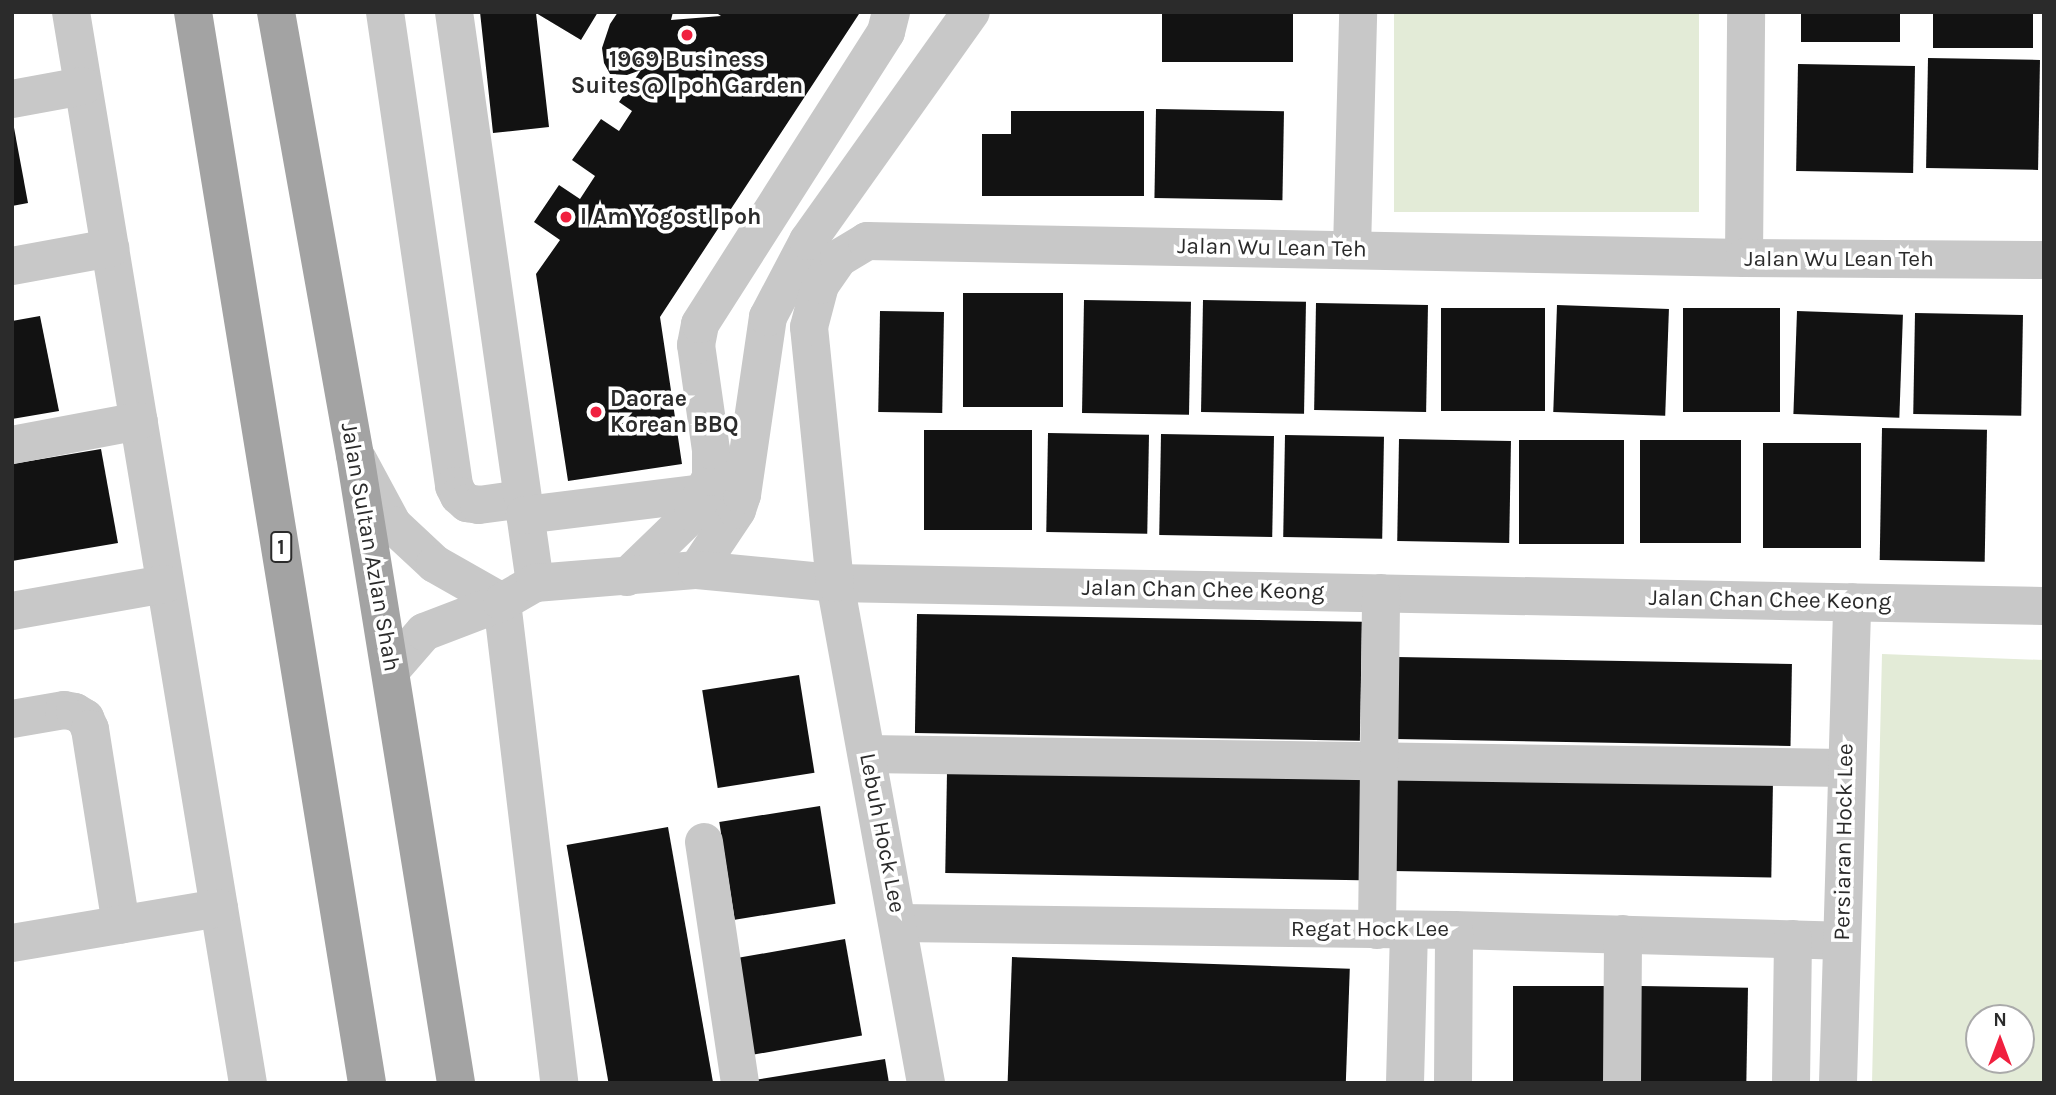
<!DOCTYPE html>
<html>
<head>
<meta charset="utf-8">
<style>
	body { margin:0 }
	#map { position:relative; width:2056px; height:1095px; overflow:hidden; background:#fff; font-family:Karla,sans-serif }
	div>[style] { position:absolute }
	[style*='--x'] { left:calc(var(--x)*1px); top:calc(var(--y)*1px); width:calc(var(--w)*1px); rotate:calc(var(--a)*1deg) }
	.green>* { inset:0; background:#e3ebd7; transform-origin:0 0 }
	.building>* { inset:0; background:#121212; transform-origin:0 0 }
	.minor>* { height:38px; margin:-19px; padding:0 19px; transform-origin:19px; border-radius:19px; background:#c8c8c8 }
	.major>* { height:38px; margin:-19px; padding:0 19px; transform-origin:19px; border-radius:19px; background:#a3a3a3 }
	.dots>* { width:19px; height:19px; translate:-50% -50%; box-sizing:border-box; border:4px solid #fff; border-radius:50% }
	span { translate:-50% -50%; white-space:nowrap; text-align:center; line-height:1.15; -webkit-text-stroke:7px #fff; paint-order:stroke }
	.shield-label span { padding:2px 5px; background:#fff; border:2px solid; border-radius:5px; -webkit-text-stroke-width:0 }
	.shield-label { font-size:21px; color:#2b2b2b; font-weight:700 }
	.poi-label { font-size:23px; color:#2b2b2b; font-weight:700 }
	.left { translate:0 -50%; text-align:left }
	.street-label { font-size:23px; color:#2b2b2b }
	.frame { position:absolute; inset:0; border:14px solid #2b2b2b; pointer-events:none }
	.north { position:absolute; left:1965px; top:1004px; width:70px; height:70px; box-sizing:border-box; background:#fff; border:2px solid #aaa; border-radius:50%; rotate:0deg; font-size:19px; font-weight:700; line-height:28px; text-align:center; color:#2b2b2b }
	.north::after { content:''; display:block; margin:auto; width:24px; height:32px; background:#f0203f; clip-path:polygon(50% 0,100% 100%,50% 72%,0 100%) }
</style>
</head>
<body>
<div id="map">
	<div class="green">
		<div style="left:1394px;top:12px;width:305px;height:200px"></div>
		<div style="clip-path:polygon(evenodd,1882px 654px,2044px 660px,2044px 1083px,1872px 1083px,1882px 654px,1979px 1018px,2021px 1018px,2021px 1060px,1979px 1060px,1979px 1018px)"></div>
	</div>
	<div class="building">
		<div style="clip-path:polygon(480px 12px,598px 12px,581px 40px,536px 13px,549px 127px,493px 133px)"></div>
		<div style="clip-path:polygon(618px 12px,673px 12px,671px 20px,721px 16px,715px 12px,859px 14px,660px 317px,682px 464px,568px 481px,536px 274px,560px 240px,534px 222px,559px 185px,580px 199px,595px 176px,572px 160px,601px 119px,619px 131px,632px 111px,619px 102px,641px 70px,627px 75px,610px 74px,604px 63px,602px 48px,610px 24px)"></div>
		<div style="left:1162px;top:12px;width:131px;height:50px"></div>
		<div style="left:1801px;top:12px;width:99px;height:30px"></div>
		<div style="left:1933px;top:12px;width:100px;height:36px"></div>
		<div style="left:1928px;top:58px;width:112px;height:110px;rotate:1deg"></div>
		<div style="left:1798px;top:64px;width:117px;height:107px;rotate:1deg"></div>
		<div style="left:1156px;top:109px;width:128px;height:89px;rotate:1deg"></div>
		<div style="clip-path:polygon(1011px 111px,1144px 111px,1144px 196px,982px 196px,982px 134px,1011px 134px)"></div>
		<div style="clip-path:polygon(12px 117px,28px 203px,12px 206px)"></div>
		<div style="left:963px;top:293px;width:100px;height:114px"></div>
		<div style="left:1084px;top:300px;width:107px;height:113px;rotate:1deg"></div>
		<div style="left:1203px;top:300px;width:103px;height:112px;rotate:1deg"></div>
		<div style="left:1316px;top:303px;width:112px;height:107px;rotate:1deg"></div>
		<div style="left:1557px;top:305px;width:112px;height:107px;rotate:2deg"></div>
		<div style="left:1441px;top:308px;width:104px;height:103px"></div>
		<div style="left:1683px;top:308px;width:97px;height:104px"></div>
		<div style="left:880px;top:311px;width:64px;height:101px;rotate:1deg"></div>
		<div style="left:1797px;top:311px;width:106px;height:103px;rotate:2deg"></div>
		<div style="left:1915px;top:313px;width:108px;height:101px;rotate:1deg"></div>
		<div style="clip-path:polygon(40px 316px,59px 411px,12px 419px,12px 321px)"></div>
		<div style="left:1882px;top:428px;width:105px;height:132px;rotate:1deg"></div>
		<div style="left:924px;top:430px;width:108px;height:100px"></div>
		<div style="left:1048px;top:433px;width:101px;height:99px;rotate:1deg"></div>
		<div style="left:1161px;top:434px;width:113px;height:101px;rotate:1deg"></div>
		<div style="left:1285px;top:435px;width:99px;height:102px;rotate:1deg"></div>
		<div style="left:1399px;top:439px;width:112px;height:102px;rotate:1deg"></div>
		<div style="left:1519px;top:440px;width:105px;height:104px"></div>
		<div style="left:1640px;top:440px;width:101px;height:103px"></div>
		<div style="left:1763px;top:443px;width:98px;height:105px"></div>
		<div style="clip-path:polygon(101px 449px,118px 543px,12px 561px,12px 464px)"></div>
		<div style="left:917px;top:614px;width:445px;height:119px;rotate:1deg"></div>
		<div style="left:1397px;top:657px;width:395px;height:82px;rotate:1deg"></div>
		<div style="left:799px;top:675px;width:99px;height:98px;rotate:81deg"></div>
		<div style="left:947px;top:772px;width:415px;height:101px;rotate:1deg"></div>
		<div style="left:1394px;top:777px;width:379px;height:94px;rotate:1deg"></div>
		<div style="left:820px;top:806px;width:99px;height:102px;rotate:81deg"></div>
		<div style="left:668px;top:827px;width:260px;height:103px;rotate:80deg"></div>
		<div style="left:845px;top:939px;width:98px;height:117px;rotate:80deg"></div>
		<div style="left:1012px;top:957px;width:338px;height:126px;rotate:2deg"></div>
		<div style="left:1513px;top:986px;width:97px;height:97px"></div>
		<div style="left:1641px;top:986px;width:107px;height:97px;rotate:1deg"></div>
		<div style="clip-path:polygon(885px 1059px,889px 1083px,748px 1083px,748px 1081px)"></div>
	</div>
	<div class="minor">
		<div style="--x:71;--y:12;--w:1086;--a:80.62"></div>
		<div style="--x:385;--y:12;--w:479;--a:81.7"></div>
		<div style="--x:454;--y:486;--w:11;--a:63"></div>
		<div style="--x:459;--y:496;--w:11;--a:41"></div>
		<div style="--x:467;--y:503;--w:12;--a:9"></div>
		<div style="--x:479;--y:505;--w:44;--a:-7.8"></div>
		<div style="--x:454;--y:12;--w:577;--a:81.93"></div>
		<div style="--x:12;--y:99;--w:72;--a:-10.4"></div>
		<div style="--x:1352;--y:249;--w:237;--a:-88.5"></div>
		<div style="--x:1744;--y:258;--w:246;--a:-89.5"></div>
		<div style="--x:12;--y:266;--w:100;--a:-10.4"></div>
		<div style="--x:12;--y:445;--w:129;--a:-10.7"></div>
		<div style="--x:358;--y:460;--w:74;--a:61.7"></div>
		<div style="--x:393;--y:525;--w:57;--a:42.9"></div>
		<div style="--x:435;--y:564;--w:77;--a:29.6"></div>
		<div style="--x:525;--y:515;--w:181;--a:-7"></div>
		<div style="--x:697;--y:570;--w:72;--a:-56.3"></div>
		<div style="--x:737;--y:510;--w:16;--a:-72"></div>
		<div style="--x:742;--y:495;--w:180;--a:-81.7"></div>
		<div style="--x:768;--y:317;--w:86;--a:-62.2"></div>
		<div style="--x:808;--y:241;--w:281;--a:-54.6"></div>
		<div style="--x:627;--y:577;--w:92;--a:-44.1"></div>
		<div style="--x:693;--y:513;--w:40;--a:-63.4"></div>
		<div style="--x:711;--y:477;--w:27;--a:-90"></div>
		<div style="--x:711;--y:450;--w:106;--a:-98.1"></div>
		<div style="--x:696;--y:345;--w:21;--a:-79"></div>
		<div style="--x:700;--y:324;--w:346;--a:-57.5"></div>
		<div style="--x:886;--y:32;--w:21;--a:-76"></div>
		<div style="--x:502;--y:602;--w:484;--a:83.2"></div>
		<div style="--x:12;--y:611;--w:155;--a:-10"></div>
		<div style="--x:391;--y:670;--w:50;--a:-49"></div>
		<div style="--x:424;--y:632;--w:84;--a:-21"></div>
		<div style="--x:502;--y:602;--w:38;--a:-30"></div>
		<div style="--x:535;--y:583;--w:163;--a:-4.6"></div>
		<div style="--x:697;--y:570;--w:139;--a:5.4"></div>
		<div style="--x:835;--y:583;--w:1209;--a:1.09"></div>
		<div style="--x:12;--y:719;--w:53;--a:-9.8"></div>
		<div style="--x:64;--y:710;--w:11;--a:10"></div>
		<div style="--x:75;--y:712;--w:12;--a:31"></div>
		<div style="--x:85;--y:718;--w:12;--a:66"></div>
		<div style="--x:90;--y:729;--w:198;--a:81"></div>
		<div style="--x:867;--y:754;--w:978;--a:0.82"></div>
		<div style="--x:704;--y:842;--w:244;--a:81.5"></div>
		<div style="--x:899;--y:923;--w:555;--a:0.72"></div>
		<div style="--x:1454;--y:930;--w:387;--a:1.6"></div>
		<div style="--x:1377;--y:930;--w:337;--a:-89.3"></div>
		<div style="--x:12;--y:943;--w:210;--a:-9.6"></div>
		<div style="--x:926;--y:1083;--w:508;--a:-100.31"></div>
		<div style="--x:835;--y:583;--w:257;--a:-95.8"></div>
		<div style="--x:809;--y:327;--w:43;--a:-75.3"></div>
		<div style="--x:820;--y:285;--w:33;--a:-55"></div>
		<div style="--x:839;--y:258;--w:33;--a:-31"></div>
		<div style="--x:867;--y:241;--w:877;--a:1.11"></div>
		<div style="--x:1744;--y:258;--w:300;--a:0.4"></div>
		<div style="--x:1405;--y:1083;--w:153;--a:-88.5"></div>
		<div style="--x:1453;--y:1083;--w:153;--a:-89.6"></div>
		<div style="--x:1622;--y:1083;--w:149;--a:-89.6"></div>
		<div style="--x:1791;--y:1083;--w:144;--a:-89.2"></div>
		<div style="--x:1838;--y:1083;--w:481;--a:-88.3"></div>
	</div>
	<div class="major">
		<div style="--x:193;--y:12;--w:1085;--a:80.77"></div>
		<div style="--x:276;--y:12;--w:450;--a:79.9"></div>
		<div style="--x:355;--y:455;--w:636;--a:80.86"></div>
	</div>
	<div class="dots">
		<div style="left:687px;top:35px;background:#f0203f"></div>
		<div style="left:566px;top:217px;background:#f0203f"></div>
		<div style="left:596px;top:412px;background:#f0203f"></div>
	</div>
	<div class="shield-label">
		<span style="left:281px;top:547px">1</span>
	</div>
	<div class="poi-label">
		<span style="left:687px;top:73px">1969 Business<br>Suites@ Ipoh Garden</span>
		<span class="left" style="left:580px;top:217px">I Am Yogost Ipoh</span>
		<span class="left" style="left:610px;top:412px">Daorae<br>Korean BBQ</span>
	</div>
	<div class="street-label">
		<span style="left:1272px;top:248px;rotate:1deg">Jalan Wu Lean Teh</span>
		<span style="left:1839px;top:259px">Jalan Wu Lean Teh</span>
		<span style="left:370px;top:547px;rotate:80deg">Jalan Sultan Azlan Shah</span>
		<span style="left:1203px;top:590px;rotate:1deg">Jalan Chan Chee Keong</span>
		<span style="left:1770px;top:600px;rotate:1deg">Jalan Chan Chee Keong</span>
		<span style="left:882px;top:833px;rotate:79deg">Lebuh Hock Lee</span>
		<span style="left:1844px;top:842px;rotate:-89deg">Persiaran Hock Lee</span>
		<span style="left:1370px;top:929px">Regat Hock Lee</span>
	</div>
	<div class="frame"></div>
	<div class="north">N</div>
</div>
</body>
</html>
